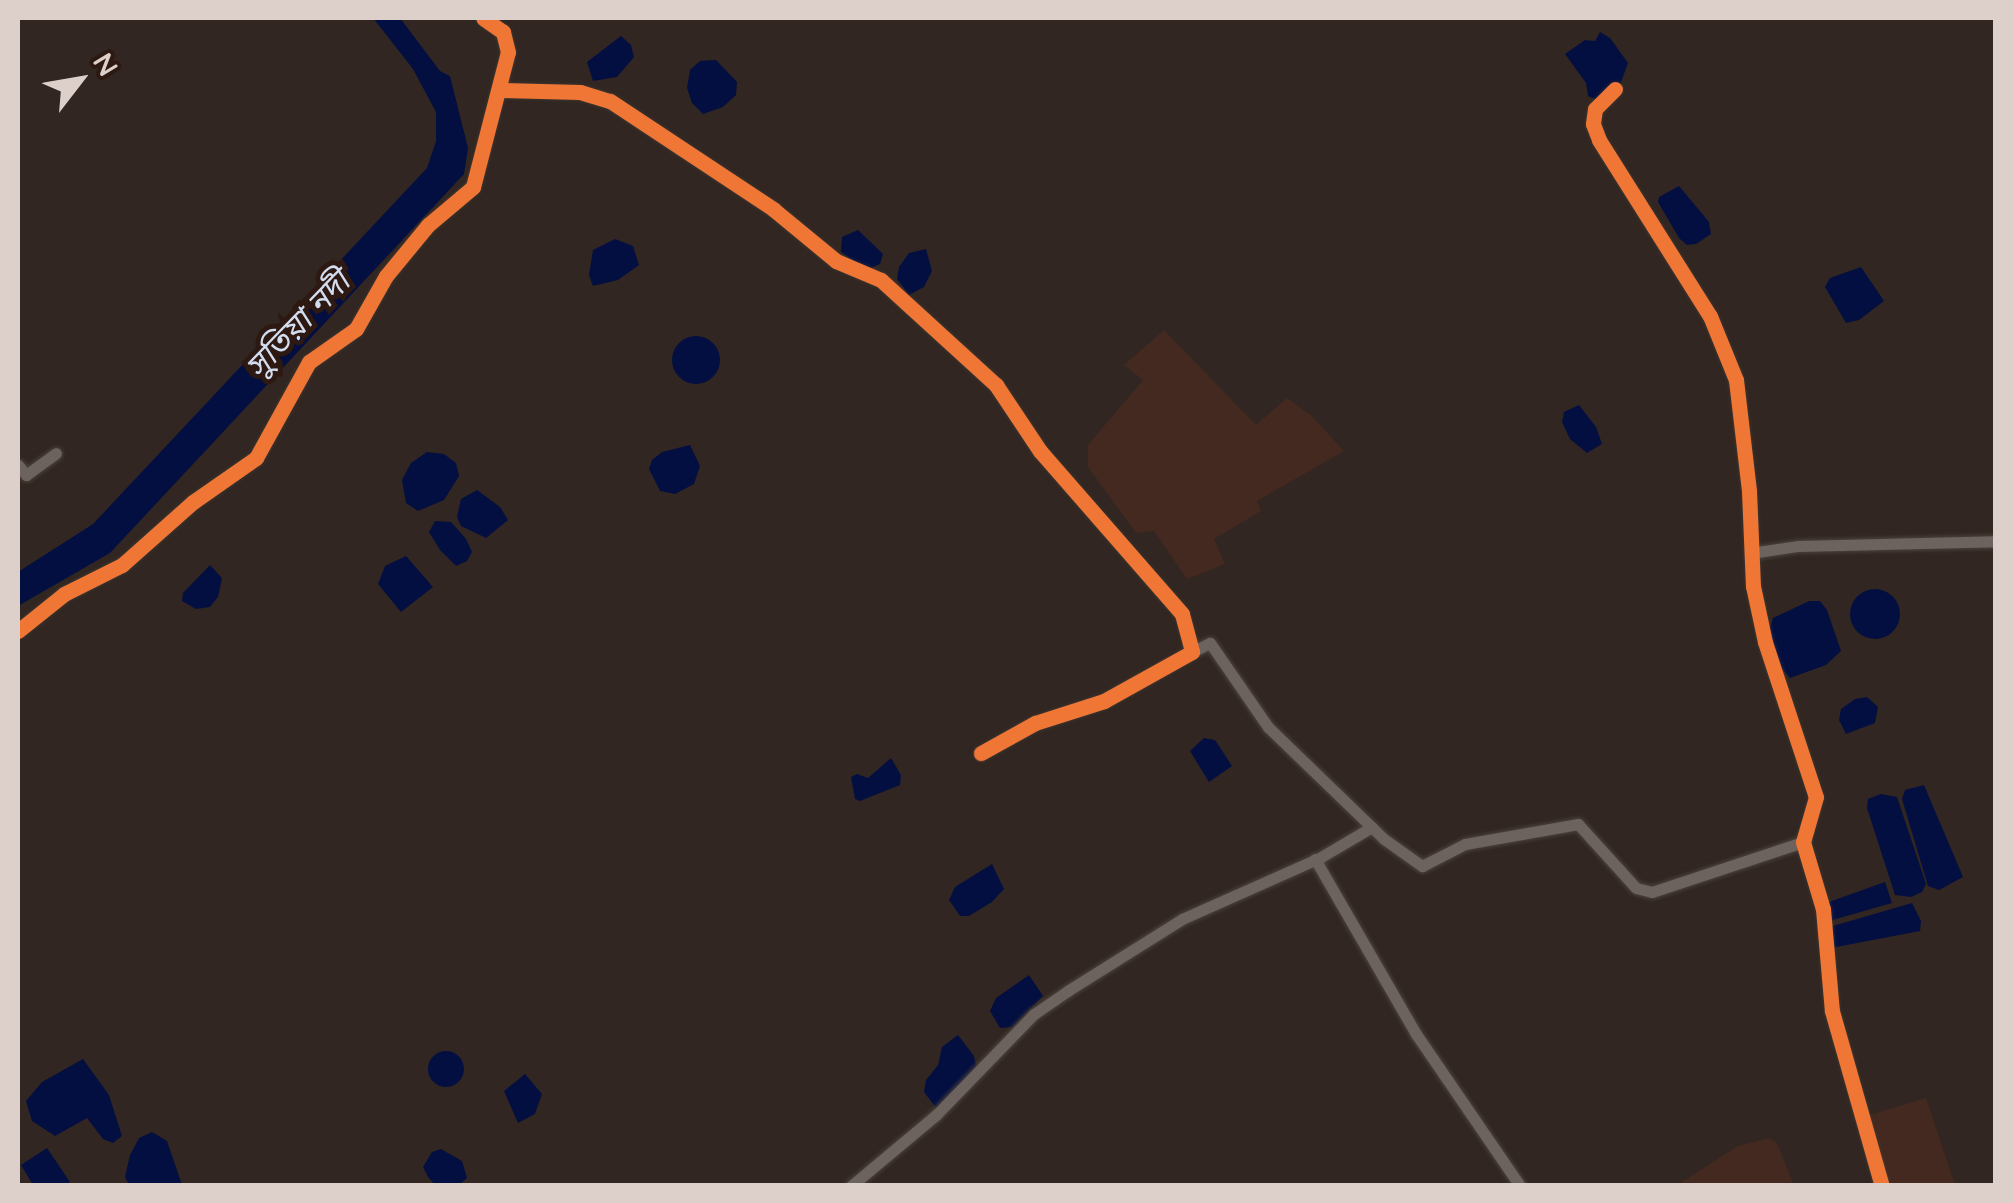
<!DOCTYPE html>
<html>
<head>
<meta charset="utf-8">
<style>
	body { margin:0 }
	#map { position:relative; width:2013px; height:1203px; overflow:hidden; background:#312621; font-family:Quicksand,"Noto Sans Bengali",sans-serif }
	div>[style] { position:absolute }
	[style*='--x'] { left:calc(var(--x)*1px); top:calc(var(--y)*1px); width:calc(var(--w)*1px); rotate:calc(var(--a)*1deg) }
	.built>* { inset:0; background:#43291f }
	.water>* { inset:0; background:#040f41 }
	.round { border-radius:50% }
	.roads { filter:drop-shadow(0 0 2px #4b423d) drop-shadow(0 0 2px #4b423d) }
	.minor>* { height:11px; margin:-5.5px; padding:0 5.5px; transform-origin:5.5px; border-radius:5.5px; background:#6c635f }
	.cycleway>* { height:15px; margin:-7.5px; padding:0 7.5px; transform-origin:7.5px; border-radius:7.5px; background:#f07635 }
	span { translate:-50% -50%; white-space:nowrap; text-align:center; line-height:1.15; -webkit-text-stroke:10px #2d1911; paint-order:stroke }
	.water-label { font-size:32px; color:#d3ddf0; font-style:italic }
	.frame { position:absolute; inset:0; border:20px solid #ddcfc9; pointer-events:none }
	.north { position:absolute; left:30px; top:30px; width:100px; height:100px; -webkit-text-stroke:8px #2d1911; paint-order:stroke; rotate:59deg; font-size:28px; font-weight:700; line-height:40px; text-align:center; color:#ddcfc9 }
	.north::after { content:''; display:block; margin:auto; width:35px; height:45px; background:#ddcfc9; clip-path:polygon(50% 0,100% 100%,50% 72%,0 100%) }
</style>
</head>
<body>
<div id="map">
	<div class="built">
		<div style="clip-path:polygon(1164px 330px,1256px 425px,1287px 398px,1312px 416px,1344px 451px,1257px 501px,1261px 511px,1214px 539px,1225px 564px,1187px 579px,1154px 531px,1136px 533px,1088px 467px,1088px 445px,1143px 380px,1124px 365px)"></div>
		<div style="clip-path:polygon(1926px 1098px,1955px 1185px,1888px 1185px,1870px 1115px)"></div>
		<div style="clip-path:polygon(1768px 1138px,1777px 1143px,1794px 1185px,1677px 1185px,1738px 1146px)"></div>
	</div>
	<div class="water">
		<div style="clip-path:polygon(373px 18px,400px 18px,440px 71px,450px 76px,468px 148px,464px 174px,110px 553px,18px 606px,18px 572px,93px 524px,427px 168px,436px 141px,436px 112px,413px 69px)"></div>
		<div style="clip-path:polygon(1600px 32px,1610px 38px,1628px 63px,1620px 85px,1595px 99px,1588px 96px,1586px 83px,1565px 54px,1585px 40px,1595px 41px)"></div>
		<div style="clip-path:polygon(621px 36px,631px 45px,634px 57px,617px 77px,593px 81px,587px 62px)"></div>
		<div style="clip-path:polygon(716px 60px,737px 82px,736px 95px,723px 107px,703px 114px,692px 103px,687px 88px,690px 70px,700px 61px)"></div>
		<div style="clip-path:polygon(1679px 186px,1709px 222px,1711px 234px,1696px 244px,1687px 245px,1679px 238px,1658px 202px,1659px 197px)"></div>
		<div style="clip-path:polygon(858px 230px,883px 254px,880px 264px,866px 270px,841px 252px,842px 237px)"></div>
		<div style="clip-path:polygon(615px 239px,633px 246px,639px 265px,618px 280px,593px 286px,589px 275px,593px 250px)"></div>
		<div style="clip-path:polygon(926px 249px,932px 271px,924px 287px,909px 295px,897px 279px,899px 267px,909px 253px)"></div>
		<div style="clip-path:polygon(1861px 267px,1884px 301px,1859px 320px,1846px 323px,1825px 287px,1830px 278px)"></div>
		<div class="round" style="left:672px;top:336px;width:48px;height:48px"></div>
		<div style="clip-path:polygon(1579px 405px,1596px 427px,1602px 444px,1587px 453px,1570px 439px,1562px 422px,1564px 412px)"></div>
		<div style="clip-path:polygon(690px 445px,700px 466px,694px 484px,675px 494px,660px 491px,649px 469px,652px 460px,662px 452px)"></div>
		<div style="clip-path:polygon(427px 452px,444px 454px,456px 463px,459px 476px,444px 500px,418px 511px,406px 503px,402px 480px,411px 463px)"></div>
		<div style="clip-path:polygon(477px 490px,500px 507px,508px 520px,486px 538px,461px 526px,457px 517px,461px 499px)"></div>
		<div style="clip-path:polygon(435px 521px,451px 522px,466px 539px,472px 552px,467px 561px,456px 566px,440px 550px,429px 532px)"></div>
		<div style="clip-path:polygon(406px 556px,433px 587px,401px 612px,378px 584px,385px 566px)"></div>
		<div style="clip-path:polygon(210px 565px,222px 578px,218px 597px,210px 607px,196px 609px,182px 601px,183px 593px)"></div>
		<div class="round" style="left:1850px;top:589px;width:50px;height:50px"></div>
		<div style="clip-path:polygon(1809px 601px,1820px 601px,1827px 610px,1841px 651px,1826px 665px,1790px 678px,1775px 660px,1768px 634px,1773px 618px)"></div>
		<div style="clip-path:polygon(1867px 697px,1878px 707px,1875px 723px,1846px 734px,1839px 720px,1841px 709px,1855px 699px)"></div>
		<div style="clip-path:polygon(1204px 738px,1215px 740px,1232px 766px,1209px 782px,1190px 751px)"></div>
		<div style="clip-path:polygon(891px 758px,901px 775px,900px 785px,860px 801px,855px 799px,851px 777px,857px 774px,868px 778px)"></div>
		<div style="clip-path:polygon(1924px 785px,1963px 877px,1939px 890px,1928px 886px,1902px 799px,1905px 790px)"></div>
		<div style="clip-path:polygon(1881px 794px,1897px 797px,1926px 884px,1922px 892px,1911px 897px,1895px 895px,1867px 808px,1868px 799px)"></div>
		<div style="clip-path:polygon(992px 864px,1004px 889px,992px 902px,969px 916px,960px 916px,949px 900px,955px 887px)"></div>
		<div style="clip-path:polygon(1885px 882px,1892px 903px,1829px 921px,1829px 902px)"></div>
		<div style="clip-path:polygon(1912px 903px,1921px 921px,1920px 931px,1831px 948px,1833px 926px)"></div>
		<div style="clip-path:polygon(1029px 975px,1043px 996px,1012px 1027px,1000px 1028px,990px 1011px,996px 998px)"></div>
		<div style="clip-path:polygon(958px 1035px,974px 1056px,977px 1071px,937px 1109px,924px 1092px,926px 1080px,938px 1065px,942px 1047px)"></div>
		<div class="round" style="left:428px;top:1051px;width:36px;height:36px"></div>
		<div style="clip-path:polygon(83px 1059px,109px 1095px,122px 1136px,113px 1143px,103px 1139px,87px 1118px,55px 1136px,32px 1121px,26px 1101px,42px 1082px)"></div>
		<div style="clip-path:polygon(525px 1074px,542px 1094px,535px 1114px,518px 1123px,504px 1091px)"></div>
		<div style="clip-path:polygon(152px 1132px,167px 1141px,182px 1185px,129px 1185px,125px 1177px,130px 1155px,139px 1138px)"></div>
		<div style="clip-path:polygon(47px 1148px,70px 1182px,64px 1185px,33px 1185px,21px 1165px)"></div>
		<div style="clip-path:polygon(441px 1149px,462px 1161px,467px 1178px,459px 1185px,435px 1185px,428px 1177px,423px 1167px,432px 1152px)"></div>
	</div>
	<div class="roads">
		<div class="minor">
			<div style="--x:1615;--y:89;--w:28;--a:135"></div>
			<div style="--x:1595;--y:109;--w:15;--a:98"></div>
			<div style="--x:1593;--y:124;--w:17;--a:69"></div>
			<div style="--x:1599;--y:140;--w:208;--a:57.8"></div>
			<div style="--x:1710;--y:316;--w:69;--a:67.9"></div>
			<div style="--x:1736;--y:380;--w:112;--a:83.3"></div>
			<div style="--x:1749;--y:491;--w:95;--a:87.6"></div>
			<div style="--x:1753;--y:586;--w:57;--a:77.9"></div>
			<div style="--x:1765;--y:642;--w:163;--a:71.8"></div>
			<div style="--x:1816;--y:797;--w:47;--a:106.1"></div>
			<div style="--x:1803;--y:842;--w:70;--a:73.4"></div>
			<div style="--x:1823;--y:909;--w:102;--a:85"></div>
			<div style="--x:1832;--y:1011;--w:182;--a:74.1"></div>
			<div style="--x:502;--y:90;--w:78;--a:1.5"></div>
			<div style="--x:580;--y:92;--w:31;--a:17"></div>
			<div style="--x:610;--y:101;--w:196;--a:33.5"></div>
			<div style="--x:773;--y:209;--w:82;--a:39.5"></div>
			<div style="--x:836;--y:261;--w:49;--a:22.9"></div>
			<div style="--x:881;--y:280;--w:156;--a:42.4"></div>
			<div style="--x:996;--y:385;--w:79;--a:56.3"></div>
			<div style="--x:1040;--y:451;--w:216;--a:48.9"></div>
			<div style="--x:1182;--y:614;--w:39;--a:75"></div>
			<div style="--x:1192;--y:652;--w:101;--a:150.9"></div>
			<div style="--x:1104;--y:701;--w:72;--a:162.3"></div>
			<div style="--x:1035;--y:723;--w:62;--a:150.9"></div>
			<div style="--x:18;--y:465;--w:13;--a:51"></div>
			<div style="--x:26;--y:475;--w:37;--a:-36"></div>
			<div style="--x:1751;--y:553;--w:48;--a:-8.5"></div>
			<div style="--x:1798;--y:546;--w:198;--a:-1.4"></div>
			<div style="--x:18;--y:631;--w:59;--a:-38.8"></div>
			<div style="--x:64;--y:594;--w:65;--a:-26.6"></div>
			<div style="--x:122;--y:565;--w:95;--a:-41.6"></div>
			<div style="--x:193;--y:502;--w:77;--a:-34.9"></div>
			<div style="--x:256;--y:458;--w:110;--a:-61.1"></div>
			<div style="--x:309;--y:362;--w:57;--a:-35.1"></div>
			<div style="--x:356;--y:329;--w:61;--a:-60.5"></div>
			<div style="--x:386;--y:276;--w:66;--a:-50.5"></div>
			<div style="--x:428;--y:225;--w:59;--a:-40.2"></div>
			<div style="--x:473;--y:187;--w:139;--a:-75.5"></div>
			<div style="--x:508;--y:52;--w:21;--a:-104"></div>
			<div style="--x:503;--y:32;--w:24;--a:-145"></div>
			<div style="--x:1192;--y:652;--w:20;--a:-27"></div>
			<div style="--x:1210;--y:643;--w:102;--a:55.4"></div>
			<div style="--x:1268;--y:727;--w:161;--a:44"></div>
			<div style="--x:1384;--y:839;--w:47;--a:35.4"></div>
			<div style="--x:1422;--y:866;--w:48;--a:-27.1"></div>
			<div style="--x:1465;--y:844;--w:115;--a:-10"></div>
			<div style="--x:1578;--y:824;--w:86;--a:47.8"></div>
			<div style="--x:1636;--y:888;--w:16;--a:14"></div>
			<div style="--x:1652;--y:892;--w:159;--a:-18.3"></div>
			<div style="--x:1315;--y:859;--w:202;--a:60"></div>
			<div style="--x:1416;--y:1034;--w:184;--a:55.6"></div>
			<div style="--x:851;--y:1186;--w:111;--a:-39.9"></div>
			<div style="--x:936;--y:1115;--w:141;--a:-45.9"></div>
			<div style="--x:1034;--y:1014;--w:42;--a:-34.4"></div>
			<div style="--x:1069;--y:990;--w:133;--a:-32.1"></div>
			<div style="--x:1182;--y:919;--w:152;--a:-24"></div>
			<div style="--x:1321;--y:857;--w:59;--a:-30.5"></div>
		</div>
	</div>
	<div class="cycleway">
		<div style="--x:1615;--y:89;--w:28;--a:135"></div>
		<div style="--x:1595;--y:109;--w:15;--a:98"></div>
		<div style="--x:1593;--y:124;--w:17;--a:69"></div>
		<div style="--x:1599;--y:140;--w:208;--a:57.8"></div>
		<div style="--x:1710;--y:316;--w:69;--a:67.9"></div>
		<div style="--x:1736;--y:380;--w:112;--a:83.3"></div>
		<div style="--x:1749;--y:491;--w:95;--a:87.6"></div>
		<div style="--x:1753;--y:586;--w:57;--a:77.9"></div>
		<div style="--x:1765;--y:642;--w:163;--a:71.8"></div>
		<div style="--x:1816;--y:797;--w:47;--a:106.1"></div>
		<div style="--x:1803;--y:842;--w:70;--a:73.4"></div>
		<div style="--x:1823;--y:909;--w:102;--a:85"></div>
		<div style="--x:1832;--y:1011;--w:182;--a:74.1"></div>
		<div style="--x:502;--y:90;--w:78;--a:1.5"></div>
		<div style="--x:580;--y:92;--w:31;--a:17"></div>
		<div style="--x:610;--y:101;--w:196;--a:33.5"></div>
		<div style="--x:773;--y:209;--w:82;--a:39.5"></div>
		<div style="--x:836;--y:261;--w:49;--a:22.9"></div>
		<div style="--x:881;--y:280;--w:156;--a:42.4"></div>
		<div style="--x:996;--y:385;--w:79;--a:56.3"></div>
		<div style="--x:1040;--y:451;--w:216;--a:48.9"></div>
		<div style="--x:1182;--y:614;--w:39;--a:75"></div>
		<div style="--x:1192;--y:652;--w:101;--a:150.9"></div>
		<div style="--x:1104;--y:701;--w:72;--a:162.3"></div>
		<div style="--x:1035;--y:723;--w:62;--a:150.9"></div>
		<div style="--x:18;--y:631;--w:59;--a:-38.8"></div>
		<div style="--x:64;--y:594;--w:65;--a:-26.6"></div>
		<div style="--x:122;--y:565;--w:95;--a:-41.6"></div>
		<div style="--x:193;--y:502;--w:77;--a:-34.9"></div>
		<div style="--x:256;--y:458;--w:110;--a:-61.1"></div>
		<div style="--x:309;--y:362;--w:57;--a:-35.1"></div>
		<div style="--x:356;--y:329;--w:61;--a:-60.5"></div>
		<div style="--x:386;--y:276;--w:66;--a:-50.5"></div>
		<div style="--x:428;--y:225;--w:59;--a:-40.2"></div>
		<div style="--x:473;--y:187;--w:139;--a:-75.5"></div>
		<div style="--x:508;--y:52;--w:21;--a:-104"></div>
		<div style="--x:503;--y:32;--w:24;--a:-145"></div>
	</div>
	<div class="water-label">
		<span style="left:297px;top:324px;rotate:-46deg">সুতিয়া নদী</span>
	</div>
	<div class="frame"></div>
	<div class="north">N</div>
</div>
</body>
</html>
